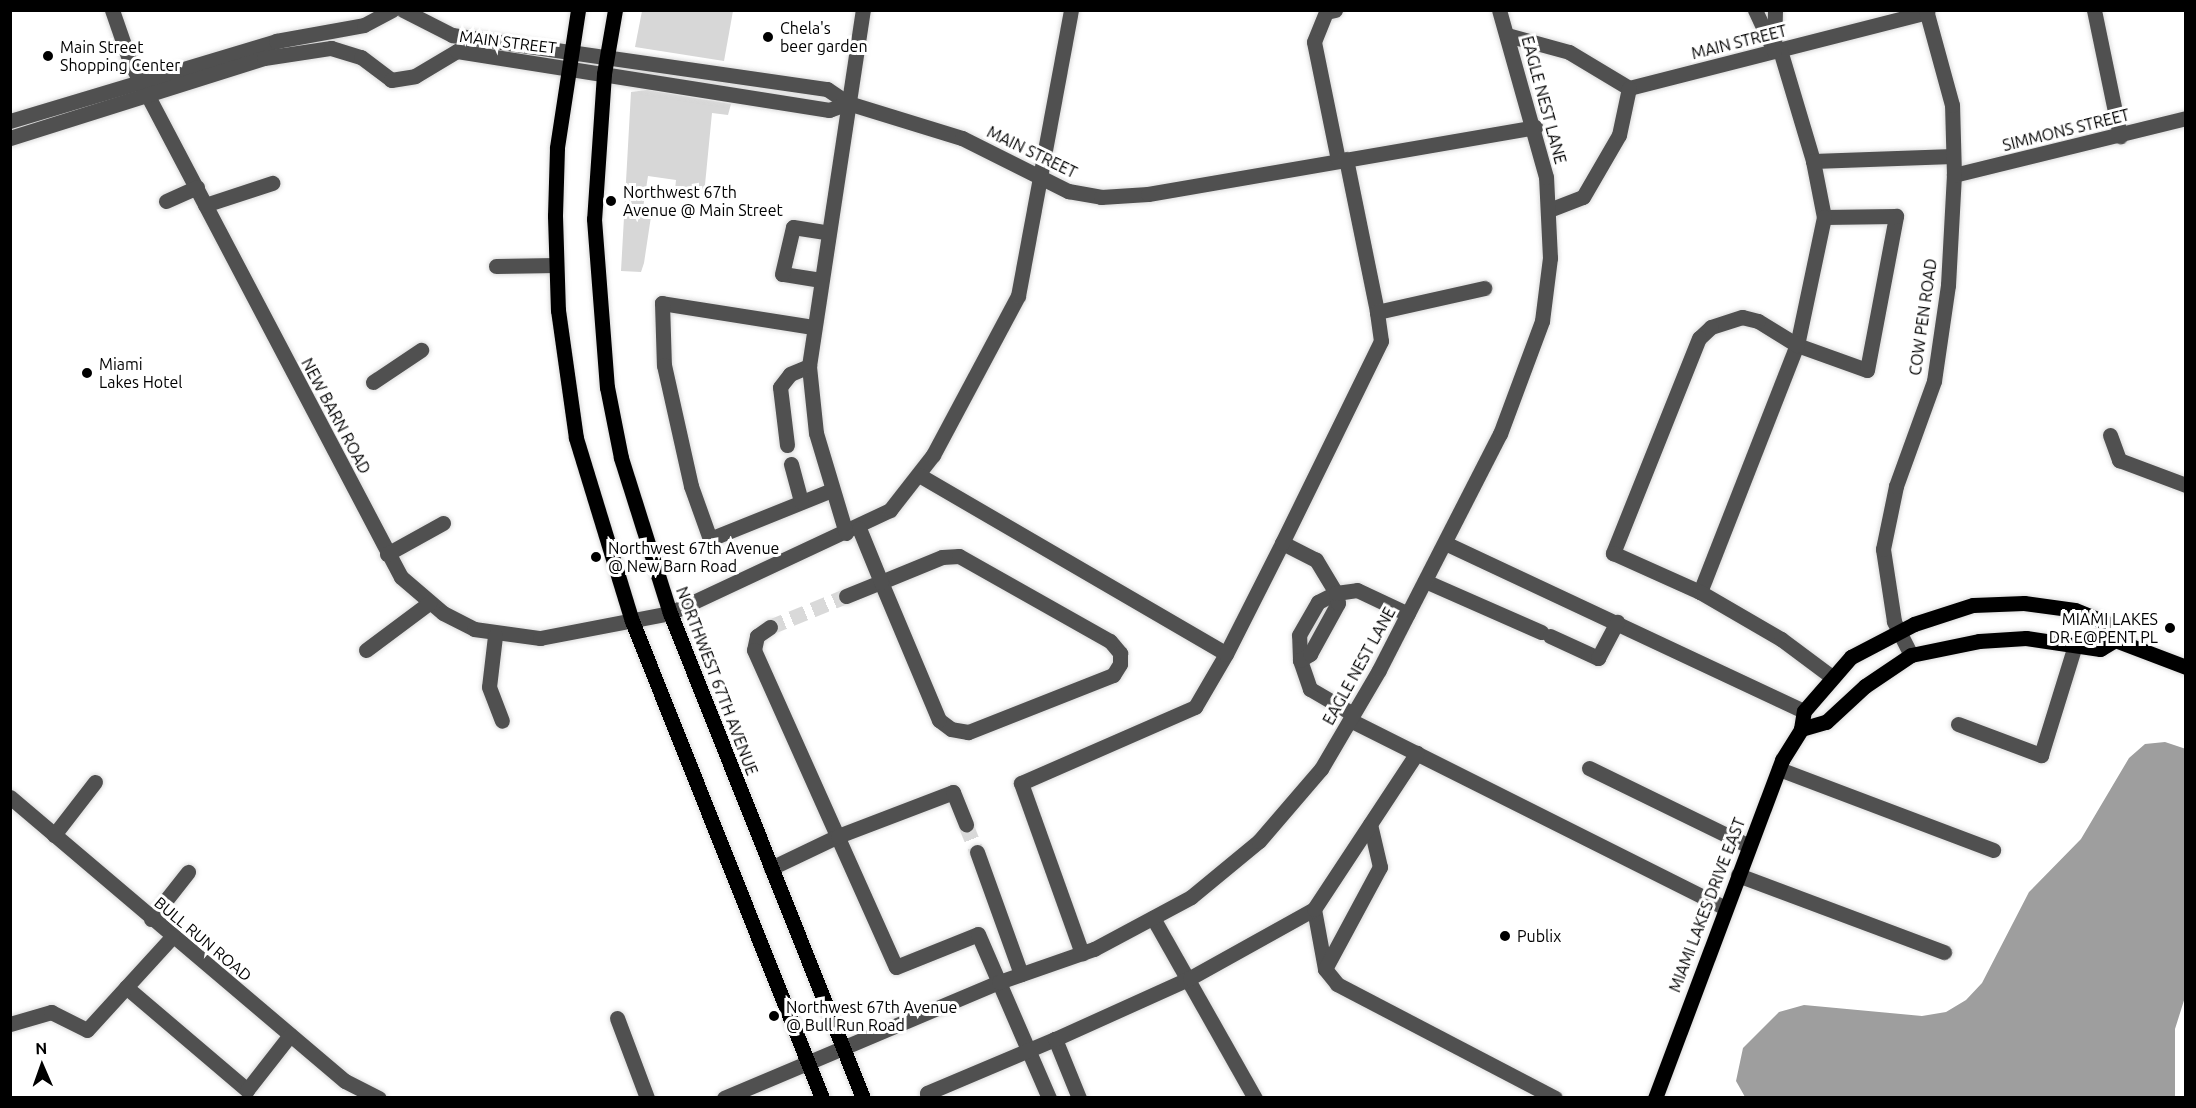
<!DOCTYPE html>
<html>
<head>
<meta charset="utf-8">
<style>
	body { margin:0 }
	#map { position:relative; width:2196px; height:1108px; overflow:hidden; background:#fff; font-family:Ubuntu,sans-serif }
	div>[style] { position:absolute }
	[style*='--x'] { left:calc(var(--x)*1px); top:calc(var(--y)*1px); width:calc(var(--w)*1px); rotate:calc(var(--a)*1deg) }
	.green>* { inset:0; background:#d7d7d7 }
	.water>* { inset:0; background:#9e9e9e }
	.minor-tunnel>* { height:15px; margin-top:-7.5px; transform-origin:0; background:repeating-linear-gradient(90deg,#d9d9d9 0 15px,transparent 0 23px) }
	.roads { filter:drop-shadow(0 0 2px #dbdbdb) drop-shadow(0 0 2px #dbdbdb) }
	.minor>* { height:15px; margin:-7.5px; padding:0 7.5px; transform-origin:7.5px; border-radius:7.5px; background:#505050 }
	.major>* { height:15px; margin:-7.5px; padding:0 7.5px; transform-origin:7.5px; border-radius:7.5px; background:#000 }
	.dots>* { width:16px; height:16px; translate:-50% -50%; box-sizing:border-box; border:3px solid #fff; border-radius:50% }
	span { translate:-50% -50%; white-space:nowrap; text-align:center; line-height:1.15; -webkit-text-stroke:6px #fff; paint-order:stroke }
	.poi-label { font-size:16px; color:#000 }
	.left { translate:0 -50%; text-align:left }
	.right { translate:-100% -50%; text-align:right }
	.street-label { font-size:16px; color:#000 }
	.frame { position:absolute; inset:0; border:12px solid #000; pointer-events:none }
	.north { position:absolute; left:12px; top:1036px; width:60px; height:60px; -webkit-text-stroke:4px #fff; paint-order:stroke; rotate:358deg; font-size:16px; font-weight:700; line-height:24px; text-align:center; color:#000 }
	.north::after { content:''; display:block; margin:auto; width:21px; height:27px; background:#000; clip-path:polygon(50% 0,100% 100%,50% 72%,0 100%) }
</style>
</head>
<body>
<div id="map">
	<div class="green">
		<div style="clip-path:polygon(642px 11px,733px 11px,724px 61px,635px 47px)"></div>
		<div style="clip-path:polygon(647px 90px,731px 104px,728px 115px,712px 113px,704px 195px,675px 190px,676px 180px,648px 176px,643px 208px,652px 210px,644px 263px,641px 272px,621px 271px,631px 92px)"></div>
	</div>
	<div class="water">
		<div style="clip-path:polygon(2165px 742px,2186px 749px,2186px 994px,2175px 1029px,2175px 1097px,1745px 1097px,1736px 1081px,1743px 1048px,1779px 1012px,1804px 1005px,1922px 1016px,1946px 1012px,1966px 1000px,1982px 983px,2029px 892px,2081px 839px,2129px 758px,2145px 744px)"></div>
	</div>
	<div class="minor-tunnel">
		<div style="--x:770;--y:627;--w:82;--a:-22.2"></div>
		<div style="--x:966;--y:825;--w:29;--a:68"></div>
	</div>
	<div class="roads">
		<div class="minor">
			<div style="--x:112;--y:10;--w:55;--a:70.9"></div>
			<div style="--x:130;--y:62;--w:582;--a:62.25"></div>
			<div style="--x:401;--y:577;--w:55;--a:40.6"></div>
			<div style="--x:443;--y:613;--w:35;--a:27"></div>
			<div style="--x:474;--y:629;--w:67;--a:7.8"></div>
			<div style="--x:540;--y:638;--w:132;--a:-10.9"></div>
			<div style="--x:670;--y:613;--w:243;--a:-25.1"></div>
			<div style="--x:890;--y:510;--w:70;--a:-52"></div>
			<div style="--x:933;--y:455;--w:180;--a:-61.9"></div>
			<div style="--x:1018;--y:296;--w:291;--a:-79.5"></div>
			<div style="--x:403;--y:10;--w:55;--a:27"></div>
			<div style="--x:452;--y:35;--w:379;--a:8.2"></div>
			<div style="--x:827;--y:89;--w:25;--a:34"></div>
			<div style="--x:848;--y:103;--w:119;--a:17.1"></div>
			<div style="--x:962;--y:138;--w:119;--a:26.6"></div>
			<div style="--x:1068;--y:191;--w:34;--a:10"></div>
			<div style="--x:1101;--y:197;--w:47;--a:-3.7"></div>
			<div style="--x:1148;--y:194;--w:393;--a:-9.8"></div>
			<div style="--x:1335;--y:10;--w:9;--a:167"></div>
			<div style="--x:1326;--y:12;--w:32;--a:112"></div>
			<div style="--x:1314;--y:42;--w:120;--a:78.5"></div>
			<div style="--x:1755;--y:10;--w:45;--a:65.1"></div>
			<div style="--x:2094;--y:10;--w:129;--a:78.3"></div>
			<div style="--x:1507;--y:35;--w:64;--a:15.3"></div>
			<div style="--x:1569;--y:52;--w:70;--a:31"></div>
			<div style="--x:1629;--y:88;--w:308;--a:-14.3"></div>
			<div style="--x:1780;--y:50;--w:116;--a:73.4"></div>
			<div style="--x:1813;--y:161;--w:140;--a:-2"></div>
			<div style="--x:1774;--y:51;--w:41;--a:-88.6"></div>
			<div style="--x:10;--y:121;--w:278;--a:-16.7"></div>
			<div style="--x:276;--y:41;--w:89;--a:-10.3"></div>
			<div style="--x:364;--y:25;--w:32;--a:-28"></div>
			<div style="--x:10;--y:138;--w:266;--a:-17.5"></div>
			<div style="--x:264;--y:58;--w:68;--a:-8.5"></div>
			<div style="--x:331;--y:48;--w:31;--a:17"></div>
			<div style="--x:361;--y:57;--w:38;--a:37"></div>
			<div style="--x:391;--y:80;--w:24;--a:-9"></div>
			<div style="--x:415;--y:76;--w:49;--a:-30.8"></div>
			<div style="--x:457;--y:51;--w:377;--a:9"></div>
			<div style="--x:829;--y:110;--w:20;--a:-20"></div>
			<div style="--x:1346;--y:159;--w:156;--a:78.5"></div>
			<div style="--x:1813;--y:161;--w:57;--a:78.9"></div>
			<div style="--x:1954;--y:175;--w:239;--a:-13.8"></div>
			<div style="--x:166;--y:201;--w:34;--a:-24"></div>
			<div style="--x:205;--y:205;--w:71;--a:-18.2"></div>
			<div style="--x:1549;--y:210;--w:36;--a:-21"></div>
			<div style="--x:1583;--y:197;--w:72;--a:-59.9"></div>
			<div style="--x:1619;--y:135;--w:48;--a:-78"></div>
			<div style="--x:496;--y:266;--w:60;--a:-1"></div>
			<div style="--x:821;--y:280;--w:39;--a:-171"></div>
			<div style="--x:782;--y:274;--w:48;--a:-76.8"></div>
			<div style="--x:793;--y:227;--w:36;--a:9"></div>
			<div style="--x:813;--y:327;--w:153;--a:-171"></div>
			<div style="--x:662;--y:303;--w:62;--a:88.2"></div>
			<div style="--x:664;--y:365;--w:124;--a:77.4"></div>
			<div style="--x:691;--y:486;--w:56;--a:70.3"></div>
			<div style="--x:710;--y:539;--w:131;--a:-21.9"></div>
			<div style="--x:373;--y:382;--w:58;--a:-33.7"></div>
			<div style="--x:2110;--y:435;--w:27;--a:70"></div>
			<div style="--x:2119;--y:460;--w:72;--a:20.5"></div>
			<div style="--x:787;--y:445;--w:58;--a:-96.9"></div>
			<div style="--x:780;--y:387;--w:16;--a:-52"></div>
			<div style="--x:790;--y:374;--w:21;--a:-23"></div>
			<div style="--x:791;--y:464;--w:39;--a:75"></div>
			<div style="--x:919;--y:475;--w:355;--a:30.2"></div>
			<div style="--x:1226;--y:654;--w:61;--a:120.3"></div>
			<div style="--x:1195;--y:707;--w:190;--a:156.4"></div>
			<div style="--x:1021;--y:783;--w:181;--a:70.3"></div>
			<div style="--x:846;--y:533;--w:104;--a:-106.7"></div>
			<div style="--x:816;--y:433;--w:67;--a:-96"></div>
			<div style="--x:809;--y:366;--w:360;--a:-81.4"></div>
			<div style="--x:1445;--y:543;--w:396;--a:25.1"></div>
			<div style="--x:387;--y:554;--w:64;--a:-29"></div>
			<div style="--x:1425;--y:581;--w:127;--a:23.7"></div>
			<div style="--x:1700;--y:592;--w:265;--a:-68.6"></div>
			<div style="--x:1797;--y:345;--w:74;--a:19.7"></div>
			<div style="--x:1867;--y:370;--w:157;--a:-79.3"></div>
			<div style="--x:1896;--y:216;--w:72;--a:179.2"></div>
			<div style="--x:1824;--y:217;--w:131;--a:101.9"></div>
			<div style="--x:1797;--y:345;--w:46;--a:-148.4"></div>
			<div style="--x:1758;--y:321;--w:16;--a:-166"></div>
			<div style="--x:1742;--y:317;--w:33;--a:162"></div>
			<div style="--x:1711;--y:327;--w:16;--a:137"></div>
			<div style="--x:1699;--y:338;--w:232;--a:111.8"></div>
			<div style="--x:1613;--y:553;--w:95;--a:24.1"></div>
			<div style="--x:1700;--y:592;--w:94;--a:30.1"></div>
			<div style="--x:1781;--y:639;--w:64;--a:36.7"></div>
			<div style="--x:846;--y:596;--w:38;--a:-22"></div>
			<div style="--x:881;--y:582;--w:66;--a:-22.3"></div>
			<div style="--x:942;--y:557;--w:17;--a:-3"></div>
			<div style="--x:959;--y:556;--w:173;--a:29.4"></div>
			<div style="--x:1110;--y:641;--w:16;--a:50"></div>
			<div style="--x:1120;--y:653;--w:11;--a:90"></div>
			<div style="--x:1120;--y:664;--w:13;--a:122"></div>
			<div style="--x:1113;--y:675;--w:156;--a:158.5"></div>
			<div style="--x:968;--y:732;--w:17;--a:-170"></div>
			<div style="--x:951;--y:729;--w:15;--a:-143"></div>
			<div style="--x:939;--y:720;--w:150;--a:-112.8"></div>
			<div style="--x:881;--y:582;--w:58;--a:-112.2"></div>
			<div style="--x:770;--y:627;--w:16;--a:145"></div>
			<div style="--x:757;--y:636;--w:14;--a:102"></div>
			<div style="--x:754;--y:650;--w:347;--a:65.9"></div>
			<div style="--x:896;--y:967;--w:88;--a:-21.9"></div>
			<div style="--x:978;--y:934;--w:179;--a:66.6"></div>
			<div style="--x:495;--y:636;--w:51;--a:96.7"></div>
			<div style="--x:489;--y:687;--w:36;--a:69"></div>
			<div style="--x:1550;--y:636;--w:53;--a:24.6"></div>
			<div style="--x:1598;--y:658;--w:41;--a:-62.2"></div>
			<div style="--x:366;--y:650;--w:79;--a:-36.7"></div>
			<div style="--x:1226;--y:654;--w:124;--a:-63.2"></div>
			<div style="--x:1911;--y:655;--w:38;--a:-117"></div>
			<div style="--x:1894;--y:621;--w:73;--a:-98.7"></div>
			<div style="--x:1883;--y:549;--w:64;--a:-78.3"></div>
			<div style="--x:1896;--y:486;--w:112;--a:-70.1"></div>
			<div style="--x:1934;--y:381;--w:97;--a:-81.7"></div>
			<div style="--x:1948;--y:285;--w:110;--a:-86.9"></div>
			<div style="--x:1954;--y:175;--w:70;--a:-91.6"></div>
			<div style="--x:1952;--y:105;--w:98;--a:-105.3"></div>
			<div style="--x:1300;--y:660;--w:25;--a:-92"></div>
			<div style="--x:1299;--y:635;--w:38;--a:-60"></div>
			<div style="--x:1318;--y:602;--w:20;--a:-27"></div>
			<div style="--x:1336;--y:593;--w:39;--a:-121"></div>
			<div style="--x:1316;--y:560;--w:38;--a:-153"></div>
			<div style="--x:1282;--y:543;--w:225;--a:-63.9"></div>
			<div style="--x:1381;--y:341;--w:29;--a:-98"></div>
			<div style="--x:1377;--y:312;--w:110;--a:-12.6"></div>
			<div style="--x:1353;--y:714;--w:50;--a:-149.8"></div>
			<div style="--x:1310;--y:689;--w:31;--a:-109"></div>
			<div style="--x:1300;--y:660;--w:12;--a:-31"></div>
			<div style="--x:1310;--y:654;--w:58;--a:-61.2"></div>
			<div style="--x:1338;--y:603;--w:10;--a:-101"></div>
			<div style="--x:1336;--y:593;--w:21;--a:-8"></div>
			<div style="--x:1357;--y:590;--w:56;--a:25.2"></div>
			<div style="--x:1350;--y:720;--w:419;--a:26.6"></div>
			<div style="--x:1958;--y:724;--w:89;--a:20.5"></div>
			<div style="--x:2041;--y:755;--w:115;--a:-72.8"></div>
			<div style="--x:1589;--y:768;--w:178;--a:26"></div>
			<div style="--x:1779;--y:769;--w:229;--a:20.7"></div>
			<div style="--x:10;--y:797;--w:439;--a:40.3"></div>
			<div style="--x:345;--y:1081;--w:38;--a:27"></div>
			<div style="--x:54;--y:835;--w:67;--a:-52.3"></div>
			<div style="--x:977;--y:852;--w:130;--a:70.2"></div>
			<div style="--x:771;--y:868;--w:74;--a:-25.5"></div>
			<div style="--x:838;--y:836;--w:123;--a:-20.9"></div>
			<div style="--x:953;--y:792;--w:35;--a:68"></div>
			<div style="--x:1738;--y:875;--w:220;--a:20.5"></div>
			<div style="--x:1314;--y:909;--w:61;--a:79.6"></div>
			<div style="--x:1325;--y:969;--w:19;--a:51"></div>
			<div style="--x:1337;--y:984;--w:246;--a:27.6"></div>
			<div style="--x:1153;--y:918;--w:207;--a:60.5"></div>
			<div style="--x:151;--y:919;--w:60;--a:-51.8"></div>
			<div style="--x:1325;--y:969;--w:116;--a:-61.7"></div>
			<div style="--x:1380;--y:867;--w:44;--a:-103.1"></div>
			<div style="--x:126;--y:987;--w:159;--a:40.4"></div>
			<div style="--x:247;--y:1090;--w:70;--a:-52"></div>
			<div style="--x:617;--y:1018;--w:85;--a:69.4"></div>
			<div style="--x:10;--y:1024;--w:43;--a:-16.3"></div>
			<div style="--x:51;--y:1012;--w:40;--a:26.6"></div>
			<div style="--x:87;--y:1030;--w:126;--a:-47.6"></div>
			<div style="--x:724;--y:1098;--w:298;--a:-22.9"></div>
			<div style="--x:999;--y:982;--w:101;--a:-19.2"></div>
			<div style="--x:1094;--y:949;--w:110;--a:-28.2"></div>
			<div style="--x:1191;--y:897;--w:88;--a:-39.5"></div>
			<div style="--x:1259;--y:841;--w:95;--a:-49.3"></div>
			<div style="--x:1321;--y:769;--w:115;--a:-59.6"></div>
			<div style="--x:1379;--y:670;--w:265;--a:-62.9"></div>
			<div style="--x:1500;--y:434;--w:121;--a:-69.6"></div>
			<div style="--x:1542;--y:321;--w:64;--a:-82.8"></div>
			<div style="--x:1550;--y:258;--w:81;--a:-92.8"></div>
			<div style="--x:1546;--y:177;--w:173;--a:-105.7"></div>
			<div style="--x:928;--y:1098;--w:5;--a:-101"></div>
			<div style="--x:927;--y:1093;--w:139;--a:-22.9"></div>
			<div style="--x:1079;--y:1098;--w:64;--a:-112.1"></div>
			<div style="--x:1055;--y:1039;--w:148;--a:-24.3"></div>
			<div style="--x:1190;--y:978;--w:142;--a:-29.1"></div>
			<div style="--x:1314;--y:909;--w:187;--a:-56.6"></div>
		</div>
		<div class="major">
			<div style="--x:578;--y:10;--w:140;--a:98.7"></div>
			<div style="--x:557;--y:148;--w:68;--a:91.7"></div>
			<div style="--x:555;--y:216;--w:94;--a:88.2"></div>
			<div style="--x:558;--y:310;--w:129;--a:82"></div>
			<div style="--x:576;--y:438;--w:191;--a:73"></div>
			<div style="--x:632;--y:621;--w:513;--a:68.28"></div>
			<div style="--x:615;--y:10;--w:65;--a:99.8"></div>
			<div style="--x:604;--y:74;--w:145;--a:93.9"></div>
			<div style="--x:594;--y:219;--w:169;--a:85.6"></div>
			<div style="--x:607;--y:387;--w:72;--a:78.8"></div>
			<div style="--x:621;--y:458;--w:163;--a:72.5"></div>
			<div style="--x:670;--y:613;--w:522;--a:68.3"></div>
			<div style="--x:1801;--y:729;--w:26;--a:-16"></div>
			<div style="--x:1826;--y:722;--w:53;--a:-42.7"></div>
			<div style="--x:1865;--y:686;--w:55;--a:-34"></div>
			<div style="--x:1911;--y:655;--w:69;--a:-11.6"></div>
			<div style="--x:1979;--y:641;--w:47;--a:-3.7"></div>
			<div style="--x:2026;--y:638;--w:75;--a:8.5"></div>
			<div style="--x:2100;--y:649;--w:17;--a:-31"></div>
			<div style="--x:1655;--y:1098;--w:361;--a:-69.4"></div>
			<div style="--x:1782;--y:760;--w:36;--a:-58"></div>
			<div style="--x:1801;--y:729;--w:18;--a:-81"></div>
			<div style="--x:1804;--y:711;--w:72;--a:-49"></div>
			<div style="--x:1851;--y:657;--w:71;--a:-27.6"></div>
			<div style="--x:1914;--y:624;--w:62;--a:-17.9"></div>
			<div style="--x:1973;--y:605;--w:51;--a:-2.2"></div>
			<div style="--x:2024;--y:603;--w:51;--a:7.8"></div>
			<div style="--x:2075;--y:610;--w:32;--a:22"></div>
			<div style="--x:2105;--y:622;--w:21;--a:61"></div>
			<div style="--x:2115;--y:640;--w:76;--a:20.8"></div>
		</div>
	</div>
	<div class="dots">
		<div style="left:768px;top:37px;background:#000"></div>
		<div style="left:48px;top:56px;background:#000"></div>
		<div style="left:611px;top:201px;background:#000"></div>
		<div style="left:87px;top:373px;background:#000"></div>
		<div style="left:596px;top:557px;background:#000"></div>
		<div style="left:2170px;top:628px;background:#000"></div>
		<div style="left:1505px;top:936px;background:#000"></div>
		<div style="left:774px;top:1016px;background:#000"></div>
	</div>
	<div class="poi-label">
		<span class="left" style="left:780px;top:37px">Chela's<br>beer garden</span>
		<span class="left" style="left:60px;top:56px">Main Street<br>Shopping Center</span>
		<span class="left" style="left:623px;top:201px">Northwest 67th<br>Avenue @ Main Street</span>
		<span class="left" style="left:99px;top:373px">Miami<br>Lakes Hotel</span>
		<span class="left" style="left:608px;top:557px">Northwest 67th Avenue<br>@ New Barn Road</span>
		<span class="right" style="left:2158px;top:628px">MIAMI LAKES<br>DR E@PENT PL</span>
		<span class="left" style="left:1517px;top:936px">Publix</span>
		<span class="left" style="left:786px;top:1016px">Northwest 67th Avenue<br>@ Bull Run Road</span>
	</div>
	<div class="street-label">
		<span style="left:508px;top:42px;rotate:7deg">MAIN STREET</span>
		<span style="left:1739px;top:42px;rotate:-14deg">MAIN STREET</span>
		<span style="left:1544px;top:100px;rotate:75deg">EAGLE NEST LANE</span>
		<span style="left:2066px;top:130px;rotate:-14deg">SIMMONS STREET</span>
		<span style="left:1032px;top:152px;rotate:26deg">MAIN STREET</span>
		<span style="left:1923px;top:317px;rotate:-82deg">COW PEN ROAD</span>
		<span style="left:336px;top:416px;rotate:62deg">NEW BARN ROAD</span>
		<span style="left:1359px;top:666px;rotate:-61deg">EAGLE NEST LANE</span>
		<span style="left:717px;top:681px;rotate:69deg">NORTHWEST 67TH AVENUE</span>
		<span style="left:1707px;top:905px;rotate:-69deg">MIAMI LAKES DRIVE EAST</span>
		<span style="left:203px;top:939px;rotate:40deg">BULL RUN ROAD</span>
	</div>
	<div class="frame"></div>
	<div class="north">N</div>
</div>
</body>
</html>
